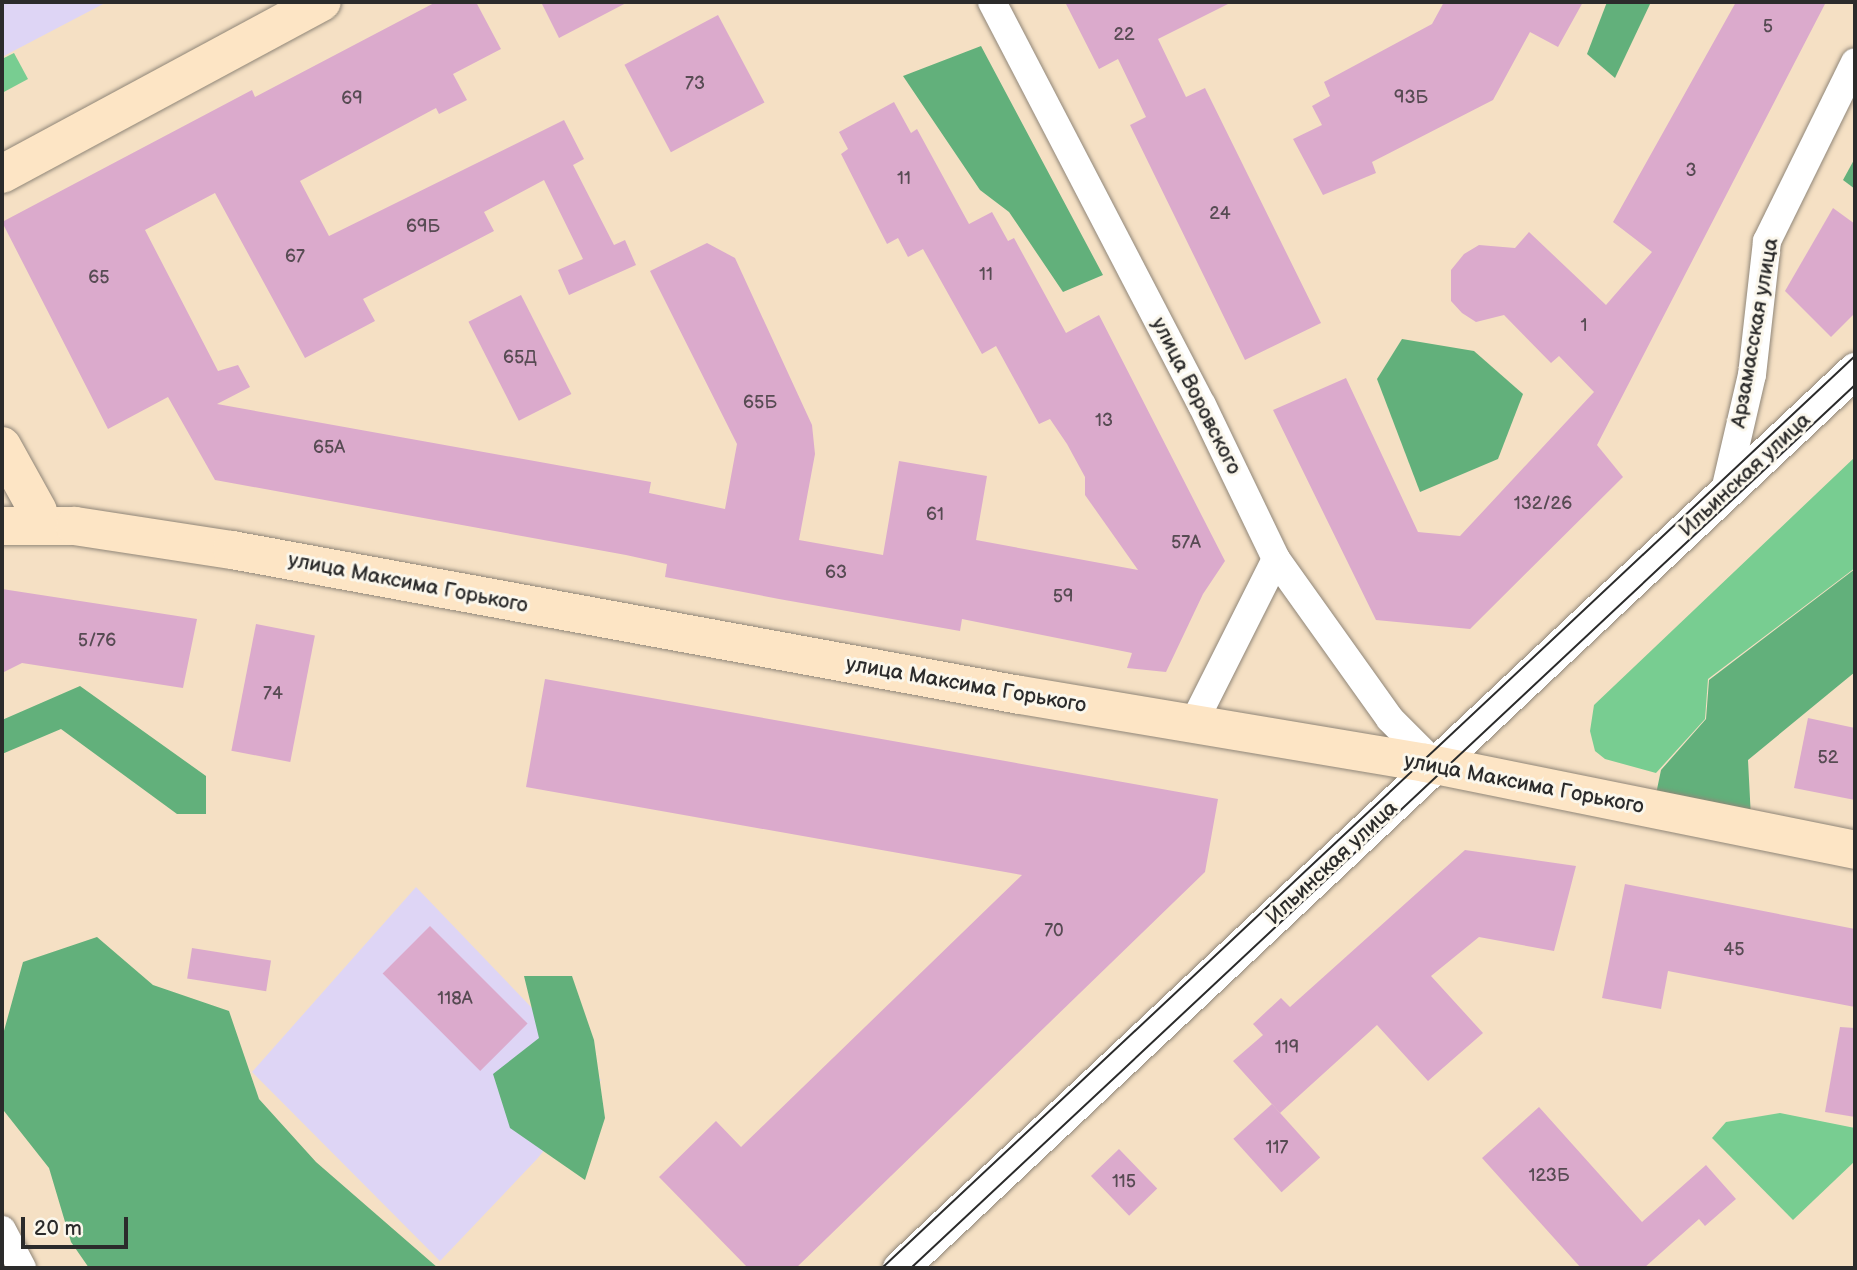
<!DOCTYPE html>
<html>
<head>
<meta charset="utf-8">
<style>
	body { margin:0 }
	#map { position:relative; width:1857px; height:1270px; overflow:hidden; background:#f5e0c4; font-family:"Balsamiq Sans",sans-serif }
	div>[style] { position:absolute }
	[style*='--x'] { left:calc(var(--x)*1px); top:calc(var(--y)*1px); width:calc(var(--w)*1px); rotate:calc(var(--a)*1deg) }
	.built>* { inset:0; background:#ded5f5 }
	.green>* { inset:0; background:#78cd91 }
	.forest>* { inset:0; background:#62b07b }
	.building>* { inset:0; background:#dbaacc; transform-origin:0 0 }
	.roads { filter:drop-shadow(0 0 2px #908678) drop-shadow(0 0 2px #908678) }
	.minor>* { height:28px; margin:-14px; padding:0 14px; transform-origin:14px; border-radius:14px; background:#fff }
	.tertiary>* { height:35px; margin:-17.5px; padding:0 17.5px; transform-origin:17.5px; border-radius:17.5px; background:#fff }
	.secondary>* { height:38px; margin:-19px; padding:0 19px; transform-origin:19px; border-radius:19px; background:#fde5c5 }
	.tram>* { height:2px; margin:-1px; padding:0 1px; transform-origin:1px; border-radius:1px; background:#2b2b2b }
	span { translate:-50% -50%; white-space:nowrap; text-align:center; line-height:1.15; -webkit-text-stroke:6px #fbf7ec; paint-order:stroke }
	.number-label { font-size:18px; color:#574b53 }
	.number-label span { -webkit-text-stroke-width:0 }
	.street-label { font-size:21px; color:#2b2b2b }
	.frame { position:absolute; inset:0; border:4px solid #2b2b2b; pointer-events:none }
	.scale { position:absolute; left:21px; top:1217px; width:107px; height:32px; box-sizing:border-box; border:4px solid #2b2b2b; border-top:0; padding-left:9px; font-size:21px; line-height:24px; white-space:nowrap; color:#2b2b2b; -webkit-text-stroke:5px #fbf7ec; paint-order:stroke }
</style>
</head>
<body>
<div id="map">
	<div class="built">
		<div style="clip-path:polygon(2px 2px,107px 2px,2px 57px)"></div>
		<div style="clip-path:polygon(416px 887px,601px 1080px,537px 1159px,440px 1261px,252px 1072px)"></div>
	</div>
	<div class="green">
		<div style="clip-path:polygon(14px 53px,28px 79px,2px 93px,2px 59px)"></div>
		<div style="clip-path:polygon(1855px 457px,1855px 568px,1708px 679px,1705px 719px,1656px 773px,1605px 759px,1595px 751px,1590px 731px,1594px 705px)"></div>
		<div style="clip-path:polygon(1780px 1113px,1855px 1128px,1855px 1161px,1793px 1220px,1712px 1138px,1726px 1122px)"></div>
	</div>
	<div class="forest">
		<div style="clip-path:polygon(1607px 2px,1651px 2px,1615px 78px,1587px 54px)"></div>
		<div style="clip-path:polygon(981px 46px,1103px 275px,1063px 292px,1009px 212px,980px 190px,903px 76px)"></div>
		<div style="clip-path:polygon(1855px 158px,1855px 189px,1843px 180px)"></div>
		<div style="clip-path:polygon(1402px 339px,1474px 351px,1523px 394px,1498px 459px,1420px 492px,1377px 379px)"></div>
		<div style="clip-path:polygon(1855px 569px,1855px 672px,1748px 760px,1751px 818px,1655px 799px,1661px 770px,1706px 719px,1709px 680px)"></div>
		<div style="clip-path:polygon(80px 686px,206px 776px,206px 814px,177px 814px,61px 729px,2px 754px,2px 720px)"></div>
		<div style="clip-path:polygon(97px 937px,153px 985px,229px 1011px,259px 1099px,316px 1162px,438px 1268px,89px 1268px,71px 1242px,49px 1168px,4px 1111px,2px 1038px,23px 962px)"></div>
		<div style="clip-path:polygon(524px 976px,572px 976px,594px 1040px,605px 1118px,585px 1180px,510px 1128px,493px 1074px,539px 1038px)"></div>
	</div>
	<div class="building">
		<div style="clip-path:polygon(436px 2px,476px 2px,501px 49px,453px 74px,467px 100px,439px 114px,436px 108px,300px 181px,329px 236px,564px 120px,584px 159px,573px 165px,614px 245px,625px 240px,636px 265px,569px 295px,558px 270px,583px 259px,544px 180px,484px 212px,494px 231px,363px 299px,375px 321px,305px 358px,215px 193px,145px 230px,218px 371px,238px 365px,250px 387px,217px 404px,651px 482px,649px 493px,725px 509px,737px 444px,650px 271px,707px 243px,735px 258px,812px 425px,815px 454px,799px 540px,883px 555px,899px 461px,987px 476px,976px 540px,1138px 570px,1085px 495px,1085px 477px,1067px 444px,1050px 419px,1039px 424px,996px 346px,982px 354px,923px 249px,908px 257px,898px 238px,887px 244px,871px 213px,841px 154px,848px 149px,839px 132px,894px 102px,911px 133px,917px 129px,969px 224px,992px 212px,1008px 241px,1014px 238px,1066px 333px,1099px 315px,1225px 561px,1203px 594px,1166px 672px,1127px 668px,1132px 653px,962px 619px,960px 631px,779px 599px,665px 577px,667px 564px,626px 555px,215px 480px,168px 397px,108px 429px,2px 222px,252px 90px,255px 97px)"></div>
		<div style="clip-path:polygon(541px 2px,628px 2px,559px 38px)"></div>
		<div style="clip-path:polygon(1065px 2px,1232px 2px,1158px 39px,1186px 97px,1205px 88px,1321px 323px,1245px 360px,1130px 125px,1146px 117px,1118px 59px,1099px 69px)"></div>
		<div style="clip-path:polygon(1444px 2px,1583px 2px,1558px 47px,1530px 32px,1493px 100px,1372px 162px,1376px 173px,1323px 195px,1293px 139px,1322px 125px,1312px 106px,1330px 96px,1324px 82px,1432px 24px)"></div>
		<div style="clip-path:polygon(1736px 2px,1826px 2px,1597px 445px,1623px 477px,1470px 629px,1376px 620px,1273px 410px,1346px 378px,1418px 532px,1460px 536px,1594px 392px,1559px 356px,1551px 363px,1504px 315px,1476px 322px,1462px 313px,1451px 301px,1451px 270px,1464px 254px,1479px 245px,1515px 248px,1529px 232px,1606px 305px,1652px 252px,1613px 222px)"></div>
		<div style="left:718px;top:15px;width:99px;height:106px;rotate:62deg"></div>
		<div style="clip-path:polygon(1833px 208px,1855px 224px,1855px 313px,1831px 337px,1785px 291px)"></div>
		<div style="left:521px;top:295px;width:111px;height:59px;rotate:63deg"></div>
		<div style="clip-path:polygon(2px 589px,197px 619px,183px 688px,22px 663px,2px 673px)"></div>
		<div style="left:256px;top:624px;width:60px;height:129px;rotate:11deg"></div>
		<div style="clip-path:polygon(545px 679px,1218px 799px,1205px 872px,796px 1268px,748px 1268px,659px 1177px,716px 1121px,741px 1147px,1022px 875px,526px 787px)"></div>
		<div style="clip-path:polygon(1808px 718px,1855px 728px,1855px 800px,1794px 788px)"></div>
		<div style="clip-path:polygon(1465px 850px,1576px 866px,1554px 951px,1479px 937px,1431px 976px,1483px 1033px,1428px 1081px,1377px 1025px,1280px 1113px,1233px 1061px,1263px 1035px,1253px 1024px,1281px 998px,1290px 1007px)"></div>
		<div style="clip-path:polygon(1625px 884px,1855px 929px,1855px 1007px,1668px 971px,1661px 1009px,1602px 998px)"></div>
		<div style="left:430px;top:926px;width:138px;height:67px;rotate:45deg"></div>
		<div style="left:192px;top:948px;width:80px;height:31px;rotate:9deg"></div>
		<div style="clip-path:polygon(1840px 1027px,1855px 1028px,1855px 1117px,1825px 1112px)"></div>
		<div style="left:1272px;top:1104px;width:72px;height:52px;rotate:48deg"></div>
		<div style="clip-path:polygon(1539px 1107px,1642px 1222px,1706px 1165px,1736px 1199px,1705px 1226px,1699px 1219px,1644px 1268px,1581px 1268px,1482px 1158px)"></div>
		<div style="left:1119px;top:1149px;width:55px;height:39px;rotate:46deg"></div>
	</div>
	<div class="roads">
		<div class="minor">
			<div style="--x:992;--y:2;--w:454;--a:62.5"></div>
			<div style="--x:1202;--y:405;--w:171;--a:64.3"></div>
			<div style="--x:1276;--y:559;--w:196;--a:54.5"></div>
			<div style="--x:1390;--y:719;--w:66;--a:45"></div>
			<div style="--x:1724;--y:495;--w:123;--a:-76.9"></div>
			<div style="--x:1752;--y:375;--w:135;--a:-83.6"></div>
			<div style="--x:1767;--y:241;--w:199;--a:-63.8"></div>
			<div style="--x:1192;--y:726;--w:187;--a:-63.3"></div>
			<div style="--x:2;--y:1230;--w:43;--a:62.2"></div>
		</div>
		<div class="tertiary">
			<div style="--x:900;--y:1268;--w:1311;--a:-43.24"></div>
		</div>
		<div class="secondary">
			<div style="--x:2;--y:174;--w:363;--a:-28.3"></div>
			<div style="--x:2;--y:446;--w:74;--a:61"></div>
			<div style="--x:2;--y:526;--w:73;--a:0"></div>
			<div style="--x:75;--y:526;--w:159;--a:8.7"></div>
			<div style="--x:232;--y:550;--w:801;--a:10.43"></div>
			<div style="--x:1020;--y:695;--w:411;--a:9.5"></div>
			<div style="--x:1425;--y:763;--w:439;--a:11.4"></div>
		</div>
	</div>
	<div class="tram">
		<div style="--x:882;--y:1268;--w:1334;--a:-43.15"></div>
		<div style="--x:911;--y:1268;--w:1293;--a:-43.09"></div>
	</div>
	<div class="number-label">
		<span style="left:1768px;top:27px">5</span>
		<span style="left:1124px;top:35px">22</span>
		<span style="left:695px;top:84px">73</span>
		<span style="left:1411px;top:98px">93Б</span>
		<span style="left:352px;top:99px">69</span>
		<span style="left:1691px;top:171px">3</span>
		<span style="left:904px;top:179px">11</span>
		<span style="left:1220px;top:214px">24</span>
		<span style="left:423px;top:227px">69Б</span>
		<span style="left:295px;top:257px">67</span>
		<span style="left:986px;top:275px">11</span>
		<span style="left:99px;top:278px">65</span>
		<span style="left:1584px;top:326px">1</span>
		<span style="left:520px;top:358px">65Д</span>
		<span style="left:760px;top:403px">65Б</span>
		<span style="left:1104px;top:421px">13</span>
		<span style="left:329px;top:448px">65А</span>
		<span style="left:1543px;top:504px">132/26</span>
		<span style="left:935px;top:515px">61</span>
		<span style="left:1186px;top:543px">57А</span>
		<span style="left:836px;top:573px">63</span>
		<span style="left:1063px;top:597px">59</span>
		<span style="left:97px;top:641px">5/76</span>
		<span style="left:273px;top:694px">74</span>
		<span style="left:1828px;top:758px">52</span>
		<span style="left:1054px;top:931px">70</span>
		<span style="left:1734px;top:950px">45</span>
		<span style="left:455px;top:999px">118А</span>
		<span style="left:1287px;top:1048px">119</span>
		<span style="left:1277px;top:1148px">117</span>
		<span style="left:1549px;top:1176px">123Б</span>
		<span style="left:1124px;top:1182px">115</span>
	</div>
	<div class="street-label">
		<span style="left:1755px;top:333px;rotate:-80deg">Арзамасская улица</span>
		<span style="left:1196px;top:396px;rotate:63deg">улица Воровского</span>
		<span style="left:1745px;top:475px;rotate:-43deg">Ильинская улица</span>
		<span style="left:408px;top:583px;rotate:11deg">улица Максима Горького</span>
		<span style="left:966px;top:685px;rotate:10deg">улица Максима Горького</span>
		<span style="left:1524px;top:784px;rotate:11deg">улица Максима Горького</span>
		<span style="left:1332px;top:863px;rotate:-43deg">Ильинская улица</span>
	</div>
	<div class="frame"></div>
	<div class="scale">20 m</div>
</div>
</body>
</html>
